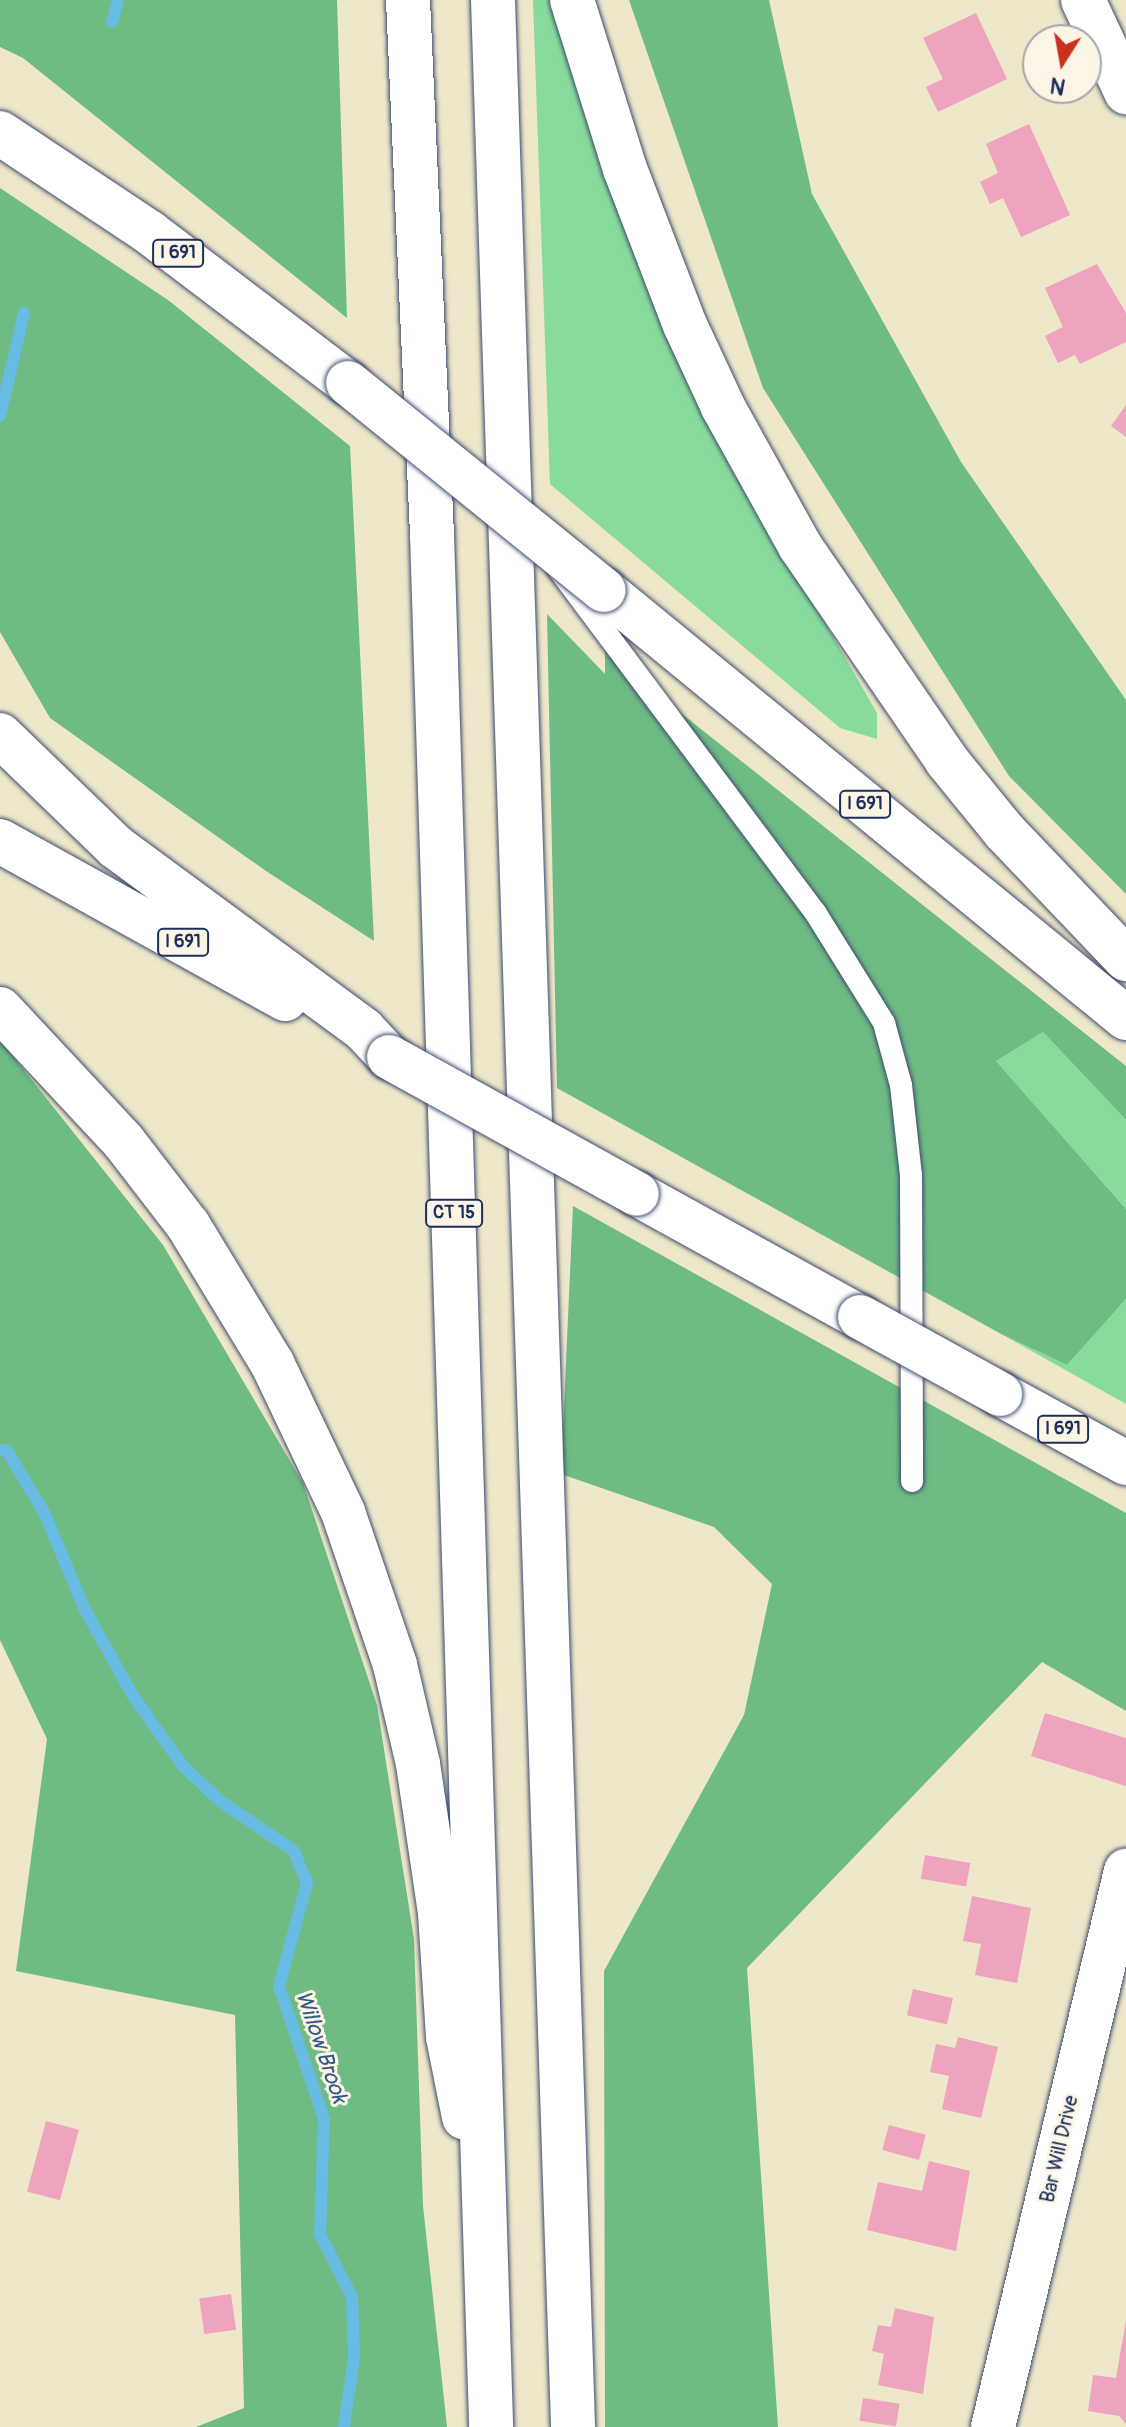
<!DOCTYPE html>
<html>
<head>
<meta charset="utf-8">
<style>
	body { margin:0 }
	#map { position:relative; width:1126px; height:2427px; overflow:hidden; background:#eee7c9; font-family:Pangolin,sans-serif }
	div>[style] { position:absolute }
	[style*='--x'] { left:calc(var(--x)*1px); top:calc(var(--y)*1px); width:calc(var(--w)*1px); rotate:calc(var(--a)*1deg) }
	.green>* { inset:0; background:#89db9d }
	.forest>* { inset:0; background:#6ebb84 }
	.stream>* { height:12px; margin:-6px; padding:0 6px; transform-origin:6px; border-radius:6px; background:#68bce4 }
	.building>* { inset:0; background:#eea3bf; transform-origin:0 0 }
	.roads { filter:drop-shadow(0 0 2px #3b4b6e) drop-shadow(0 0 2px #3b4b6e) }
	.lane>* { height:22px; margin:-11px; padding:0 11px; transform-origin:11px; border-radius:11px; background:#fff }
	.street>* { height:44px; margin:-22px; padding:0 22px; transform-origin:22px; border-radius:22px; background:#fff }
	.highway>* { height:44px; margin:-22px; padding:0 22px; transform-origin:22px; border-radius:22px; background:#fff }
	.bridges { filter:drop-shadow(0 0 2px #3b4b6e) drop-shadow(0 0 2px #3b4b6e) }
	.highway-bridge>* { height:44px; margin:-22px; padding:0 22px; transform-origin:22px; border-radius:22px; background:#fff }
	span { translate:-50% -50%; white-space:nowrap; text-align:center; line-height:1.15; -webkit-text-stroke:6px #fcf5e5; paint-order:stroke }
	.shield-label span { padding:2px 6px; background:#fcf5e5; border:2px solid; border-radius:6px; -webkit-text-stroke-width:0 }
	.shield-label { font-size:18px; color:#1b2f5e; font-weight:700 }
	.street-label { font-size:20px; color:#1b2f5e }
	.water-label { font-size:22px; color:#325986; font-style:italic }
	.north { position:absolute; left:1022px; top:24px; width:80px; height:80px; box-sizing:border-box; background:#fcf5e5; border:2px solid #a2a6af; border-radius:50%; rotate:191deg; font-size:22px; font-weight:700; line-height:32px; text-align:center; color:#1b2f5e }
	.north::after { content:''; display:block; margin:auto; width:28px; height:36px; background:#c8321e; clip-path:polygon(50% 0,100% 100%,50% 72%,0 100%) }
</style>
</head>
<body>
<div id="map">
	<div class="green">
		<div style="clip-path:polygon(533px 0,563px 0,705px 414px,877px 713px,877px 739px,840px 728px,550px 484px)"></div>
		<div style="clip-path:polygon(1043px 1032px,1126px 1120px,1126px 1209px,996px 1061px)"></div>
		<div style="clip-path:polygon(1126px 1299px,1126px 1404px,1003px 1335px,1067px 1365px)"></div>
	</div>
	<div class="forest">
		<div style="clip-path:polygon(0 0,337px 0,347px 318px,23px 58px,0 47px)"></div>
		<div style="clip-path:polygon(629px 0,769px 0,812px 194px,961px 462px,1126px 700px,1126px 894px,1009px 776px,763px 388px)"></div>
		<div style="clip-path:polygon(0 188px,168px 300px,350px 446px,374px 941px,266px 871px,50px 718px,0 632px)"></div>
		<div style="clip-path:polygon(547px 614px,605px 674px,605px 637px,634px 676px,1126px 1066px,1126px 1120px,1043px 1032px,996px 1061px,1126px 1209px,1126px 1299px,1067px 1365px,1003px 1335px,557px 1088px)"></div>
		<div style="clip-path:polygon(0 1040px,163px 1245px,303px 1483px,377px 1705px,414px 1939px,423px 2206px,447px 2427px,196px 2427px,244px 2408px,235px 2015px,16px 1971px,47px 1739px,0 1640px)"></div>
		<div style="clip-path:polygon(573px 1206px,1126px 1513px,1126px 1711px,1042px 1662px,747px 1968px,778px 2427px,605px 2427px,604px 1971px,744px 1715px,772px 1584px,714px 1527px,561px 1474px)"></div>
	</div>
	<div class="stream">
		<div style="--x:112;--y:22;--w:23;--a:-75"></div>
		<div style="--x:0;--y:416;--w:106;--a:-76.9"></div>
		<div style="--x:0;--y:1450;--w:7;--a:8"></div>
		<div style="--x:7;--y:1451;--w:74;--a:58.9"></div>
		<div style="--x:45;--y:1514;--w:102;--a:67.5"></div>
		<div style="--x:84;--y:1608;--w:101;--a:60.9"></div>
		<div style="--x:133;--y:1696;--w:86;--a:54.5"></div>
		<div style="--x:183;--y:1766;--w:51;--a:43.4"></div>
		<div style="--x:220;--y:1801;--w:89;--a:34"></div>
		<div style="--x:294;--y:1851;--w:35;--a:68"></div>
		<div style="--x:307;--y:1883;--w:107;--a:105.2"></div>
		<div style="--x:279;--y:1986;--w:140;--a:71.3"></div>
		<div style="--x:324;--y:2119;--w:115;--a:92"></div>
		<div style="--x:320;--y:2234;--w:71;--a:63.1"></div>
		<div style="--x:352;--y:2297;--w:60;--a:88.1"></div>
		<div style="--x:354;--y:2357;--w:71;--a:98.1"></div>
	</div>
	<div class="building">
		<div style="clip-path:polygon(976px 13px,1007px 79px,938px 112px,926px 87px,943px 79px,923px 38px)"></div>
		<div style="clip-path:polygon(1029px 124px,1070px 215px,1021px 237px,1003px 198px,990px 204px,980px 182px,998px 173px,986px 144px)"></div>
		<div style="clip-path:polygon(1097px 264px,1126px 313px,1126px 342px,1080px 364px,1075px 355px,1058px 363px,1045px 336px,1063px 327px,1045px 288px)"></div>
		<div style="clip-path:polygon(1126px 405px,1126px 437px,1111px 426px)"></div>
		<div style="clip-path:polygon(1045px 1713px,1126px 1738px,1126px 1786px,1031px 1756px)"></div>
		<div style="left:925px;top:1855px;width:46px;height:24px;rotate:10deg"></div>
		<div style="clip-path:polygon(972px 1896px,1031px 1908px,1017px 1983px,975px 1975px,981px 1944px,963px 1941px)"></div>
		<div style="left:913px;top:1989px;width:41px;height:27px;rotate:13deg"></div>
		<div style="clip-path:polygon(958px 2037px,998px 2047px,981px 2118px,942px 2109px,949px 2076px,930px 2072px,936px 2044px,955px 2048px)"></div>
		<div style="left:46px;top:2121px;width:34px;height:73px;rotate:15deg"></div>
		<div style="left:889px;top:2125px;width:38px;height:26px;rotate:15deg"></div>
		<div style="clip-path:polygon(929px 2161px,970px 2171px,956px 2251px,867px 2230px,878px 2182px,922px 2191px)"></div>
		<div style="left:231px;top:2294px;width:36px;height:32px;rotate:82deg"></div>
		<div style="clip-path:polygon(895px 2308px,934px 2317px,923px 2394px,878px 2385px,884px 2354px,872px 2351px,878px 2325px,891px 2327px)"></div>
		<div style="clip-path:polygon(1126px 2320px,1126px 2424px,1119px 2416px,1088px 2411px,1093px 2375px,1116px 2378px)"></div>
		<div style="left:863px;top:2398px;width:37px;height:23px;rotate:9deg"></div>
	</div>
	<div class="roads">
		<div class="lane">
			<div style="--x:559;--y:570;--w:427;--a:53.2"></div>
			<div style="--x:815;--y:912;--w:131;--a:58.1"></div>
			<div style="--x:884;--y:1023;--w:64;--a:74.7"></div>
			<div style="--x:901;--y:1085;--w:91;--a:83.7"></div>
			<div style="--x:911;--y:1175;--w:306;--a:89.8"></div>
		</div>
		<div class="street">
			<div style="--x:1083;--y:0;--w:102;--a:64.9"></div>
			<div style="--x:993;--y:2427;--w:572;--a:-76.55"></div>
		</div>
		<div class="highway">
			<div style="--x:408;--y:0;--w:535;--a:87.43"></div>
			<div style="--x:432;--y:534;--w:1894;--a:88.21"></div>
			<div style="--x:493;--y:0;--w:2428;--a:88.11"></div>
			<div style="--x:572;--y:0;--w:177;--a:72.6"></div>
			<div style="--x:625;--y:169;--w:167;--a:69"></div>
			<div style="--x:685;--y:325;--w:90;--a:65.1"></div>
			<div style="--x:723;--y:407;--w:159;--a:61"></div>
			<div style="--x:800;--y:546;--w:260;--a:55.6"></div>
			<div style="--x:947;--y:761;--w:90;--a:50.8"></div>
			<div style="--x:1004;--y:831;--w:177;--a:46.4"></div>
			<div style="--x:0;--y:133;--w:179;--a:33.6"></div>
			<div style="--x:149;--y:232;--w:250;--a:37.2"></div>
			<div style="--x:604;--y:590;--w:675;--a:39.35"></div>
			<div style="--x:0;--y:735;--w:161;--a:44"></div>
			<div style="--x:116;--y:847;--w:308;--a:36.4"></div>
			<div style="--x:364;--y:1030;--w:37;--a:47"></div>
			<div style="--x:0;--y:841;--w:326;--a:29"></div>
			<div style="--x:0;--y:1009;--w:182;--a:47"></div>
			<div style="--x:124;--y:1142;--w:105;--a:52.4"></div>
			<div style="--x:188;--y:1225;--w:162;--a:58.7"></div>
			<div style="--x:272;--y:1363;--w:165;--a:64.5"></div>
			<div style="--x:343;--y:1512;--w:162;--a:71.2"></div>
			<div style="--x:395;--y:1665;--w:102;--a:76.9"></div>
			<div style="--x:418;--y:1764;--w:151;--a:81.6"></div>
			<div style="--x:440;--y:1913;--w:124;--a:86.3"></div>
			<div style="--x:448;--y:2037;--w:82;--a:78.7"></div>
			<div style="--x:637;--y:1194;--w:255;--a:28.9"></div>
			<div style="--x:1000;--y:1394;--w:144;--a:28.7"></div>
		</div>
	</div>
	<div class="bridges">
		<div class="highway-bridge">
			<div style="--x:348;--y:383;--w:329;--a:39"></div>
			<div style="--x:389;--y:1057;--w:283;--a:28.9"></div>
			<div style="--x:860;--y:1317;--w:160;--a:28.8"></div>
		</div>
	</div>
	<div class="shield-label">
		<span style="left:178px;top:253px">I 691</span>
		<span style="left:865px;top:804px">I 691</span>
		<span style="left:183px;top:942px">I 691</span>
		<span style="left:454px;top:1213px">CT 15</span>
		<span style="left:1063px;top:1429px">I 691</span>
	</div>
	<div class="street-label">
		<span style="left:1059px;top:2149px;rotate:-77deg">Bar Will Drive</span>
	</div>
	<div class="water-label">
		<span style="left:321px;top:2047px;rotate:71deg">Willow Brook</span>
	</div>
	<div class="north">N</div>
</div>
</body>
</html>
